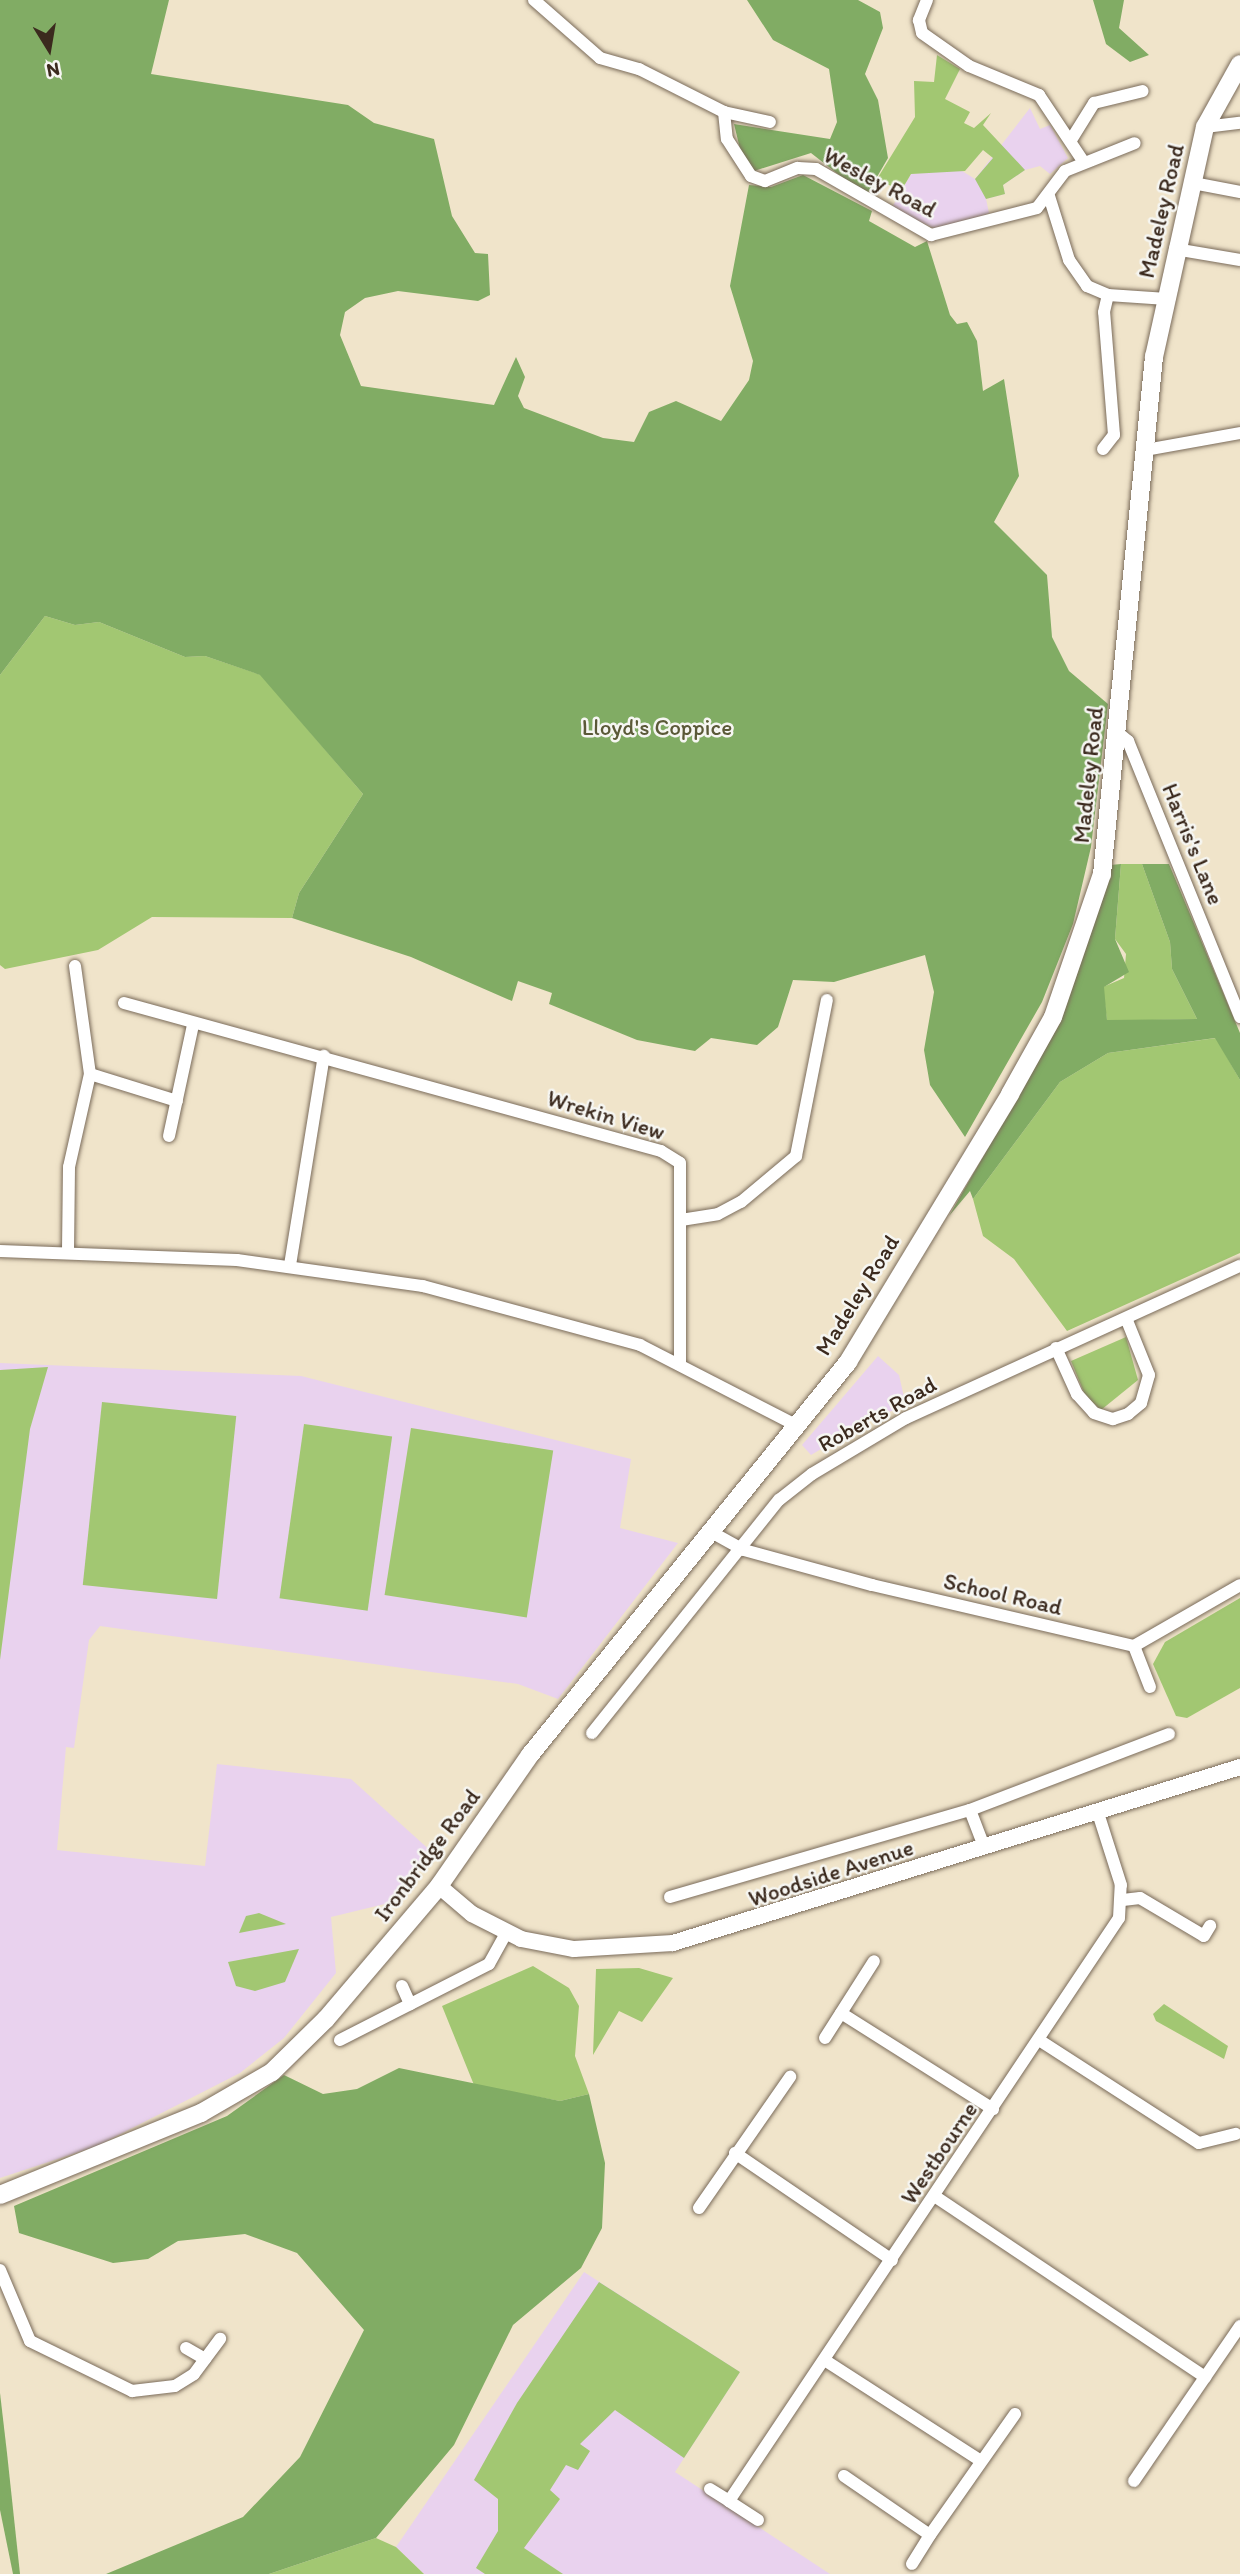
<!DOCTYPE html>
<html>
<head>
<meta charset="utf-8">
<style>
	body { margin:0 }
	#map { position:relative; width:1240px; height:2574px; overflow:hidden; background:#f0e4ca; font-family:Itim,sans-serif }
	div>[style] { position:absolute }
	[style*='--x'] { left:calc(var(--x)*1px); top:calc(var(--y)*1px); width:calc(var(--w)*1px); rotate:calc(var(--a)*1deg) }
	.built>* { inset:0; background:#e9d2ee }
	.green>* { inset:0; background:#a2c772; transform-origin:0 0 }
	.forest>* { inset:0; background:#81ac64 }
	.roads { filter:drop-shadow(0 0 2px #7a6b5a) drop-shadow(0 0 2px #7a6b5a) }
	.minor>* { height:12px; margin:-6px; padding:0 6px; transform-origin:6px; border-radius:6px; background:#fff }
	.tertiary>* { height:16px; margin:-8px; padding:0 8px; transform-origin:8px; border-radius:8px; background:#fff }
	.secondary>* { height:18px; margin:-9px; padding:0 9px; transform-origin:9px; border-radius:9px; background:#fff }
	span { translate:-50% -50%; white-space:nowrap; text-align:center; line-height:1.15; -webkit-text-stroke:5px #f6f6f2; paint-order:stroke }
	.street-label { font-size:23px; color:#3b2a1e }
	.park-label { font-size:23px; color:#5a5937 }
	.north { position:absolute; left:14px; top:14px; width:70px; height:70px; -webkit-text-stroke:5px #f6f6f2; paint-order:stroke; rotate:169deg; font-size:19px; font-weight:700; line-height:28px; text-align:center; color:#3b2a1e }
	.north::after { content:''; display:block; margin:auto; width:24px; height:32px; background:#3b2a1e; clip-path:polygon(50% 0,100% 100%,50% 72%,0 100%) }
</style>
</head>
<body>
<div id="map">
	<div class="built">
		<div style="clip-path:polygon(1030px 108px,1040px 129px,1050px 125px,1068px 158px,1050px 174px,1040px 166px,1025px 170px,1003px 185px,1005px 194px,986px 199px,989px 213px,962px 225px,938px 230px,891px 209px,911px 174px,959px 169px,975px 179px)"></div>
		<div style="clip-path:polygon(878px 1356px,899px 1375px,906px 1406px,875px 1417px,811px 1455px,802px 1445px)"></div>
		<div style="clip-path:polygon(0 1363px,301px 1376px,631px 1459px,620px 1528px,678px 1543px,558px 1699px,518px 1684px,100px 1626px,89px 1640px,74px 1748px,66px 1747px,57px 1850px,205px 1866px,217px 1764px,351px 1779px,433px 1853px,393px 1902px,331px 1917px,336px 1973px,284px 2038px,240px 2073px,97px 2146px,0 2178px)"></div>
		<div style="clip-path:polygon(584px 2272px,740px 2372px,675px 2472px,830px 2574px,424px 2574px,396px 2547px)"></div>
	</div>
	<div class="green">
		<div style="clip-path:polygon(937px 55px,960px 69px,945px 99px,970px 112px,964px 123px,974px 128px,991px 113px,983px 125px,1025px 170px,1003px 185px,1005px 194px,986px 199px,975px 179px,993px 158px,983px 150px,965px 171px,911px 174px,901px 191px,877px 179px,915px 117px,914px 81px,934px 82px)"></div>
		<div style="clip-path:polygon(45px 616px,75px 625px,99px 622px,185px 657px,205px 656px,261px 675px,363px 794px,299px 893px,292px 918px,152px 917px,98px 950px,5px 969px,0 965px,0 675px)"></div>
		<div style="clip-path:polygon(1121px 864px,1142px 864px,1170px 942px,1172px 969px,1197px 1019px,1107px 1021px,1103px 987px,1124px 978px,1126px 954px,1115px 939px)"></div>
		<div style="clip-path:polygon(1216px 1038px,1240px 1080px,1240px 1253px,1067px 1331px,1014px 1259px,983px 1236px,973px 1199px,1060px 1082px,1108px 1053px)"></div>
		<div style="clip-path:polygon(1126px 1337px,1138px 1380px,1101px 1410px,1085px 1395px,1071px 1361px)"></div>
		<div style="clip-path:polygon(48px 1367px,30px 1429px,0 1660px,0 1370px)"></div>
		<div style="left:102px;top:1402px;width:135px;height:184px;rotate:6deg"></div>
		<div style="left:304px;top:1424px;width:89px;height:176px;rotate:8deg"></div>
		<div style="left:411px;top:1428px;width:144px;height:169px;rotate:9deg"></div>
		<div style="clip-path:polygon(1240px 1598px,1240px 1688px,1187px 1718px,1176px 1716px,1153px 1664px,1165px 1642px)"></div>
		<div style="clip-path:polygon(259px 1913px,286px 1924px,239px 1933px,246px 1916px)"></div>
		<div style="clip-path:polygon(299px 1949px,285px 1982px,255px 1991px,236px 1986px,228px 1962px)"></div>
		<div style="clip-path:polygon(533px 1966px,569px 1988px,579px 2006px,575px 2056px,589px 2094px,560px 2101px,474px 2085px,442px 2006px)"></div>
		<div style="clip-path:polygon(639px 1968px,673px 1978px,642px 2022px,619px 2011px,593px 2055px,596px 1969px)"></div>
		<div style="clip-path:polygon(1164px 2004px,1228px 2046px,1224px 2059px,1156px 2021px,1153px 2014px)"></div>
		<div style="clip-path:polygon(599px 2282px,740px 2372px,684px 2458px,615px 2410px,580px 2444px,590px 2451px,578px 2470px,566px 2465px,550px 2490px,560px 2499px,524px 2548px,563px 2574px,485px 2574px,476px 2568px,498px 2531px,498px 2499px,474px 2480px,517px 2403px)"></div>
		<div style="clip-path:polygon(376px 2538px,396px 2547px,424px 2574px,269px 2574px)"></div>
	</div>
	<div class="forest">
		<div style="clip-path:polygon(0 0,169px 0,151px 74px,348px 105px,374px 123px,434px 139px,452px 216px,475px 253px,488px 254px,490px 295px,478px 301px,398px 291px,365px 298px,345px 312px,340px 335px,361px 386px,494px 405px,516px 357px,525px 377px,518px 396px,524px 408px,603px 438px,634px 442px,649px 412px,676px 401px,721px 421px,749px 380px,753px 361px,730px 286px,749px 185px,771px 187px,803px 175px,872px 211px,869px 221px,915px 247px,927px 241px,950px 315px,957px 324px,967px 322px,977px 341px,983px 391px,1004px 379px,1019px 476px,994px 522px,1047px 575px,1052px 637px,1069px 671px,1108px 704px,1091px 847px,1073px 924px,1042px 1002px,965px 1137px,930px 1085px,924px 1050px,934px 992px,925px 955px,834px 982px,793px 980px,778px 1027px,757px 1045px,711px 1038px,695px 1051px,637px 1040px,549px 1004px,552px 993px,518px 981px,512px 1001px,411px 957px,292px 918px,299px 893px,363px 794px,260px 675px,205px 656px,185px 657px,99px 622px,75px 625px,45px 616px,0 675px)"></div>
		<div style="clip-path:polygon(747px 0,858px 0,880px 12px,883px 28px,865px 74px,878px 100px,888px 158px,866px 196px,811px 153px,754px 171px,742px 157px,734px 124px,830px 139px,837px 122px,829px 69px,773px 40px)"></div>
		<div style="clip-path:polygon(1093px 0,1124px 0,1119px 28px,1149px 55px,1130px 62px,1106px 44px)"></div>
		<div style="clip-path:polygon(1121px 864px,1115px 939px,1129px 972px,1104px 987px,1107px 1020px,1197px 1019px,1172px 969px,1170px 942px,1142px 864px,1169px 864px,1240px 1033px,1240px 1080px,1215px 1038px,1108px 1053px,1060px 1082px,973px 1199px,970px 1191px,949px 1216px,1060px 1023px,1110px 865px)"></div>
		<div style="clip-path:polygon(399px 2068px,560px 2101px,589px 2094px,605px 2163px,602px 2228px,581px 2268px,513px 2325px,454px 2445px,376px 2538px,269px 2574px,106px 2574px,243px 2517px,300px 2457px,364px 2330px,297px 2253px,245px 2234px,178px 2241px,148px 2259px,113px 2263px,19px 2233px,14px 2206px,227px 2116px,284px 2075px,323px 2094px,357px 2089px)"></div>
		<div style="clip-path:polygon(0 2393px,7px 2453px,20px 2574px,13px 2574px,0 2510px)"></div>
	</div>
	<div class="roads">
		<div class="minor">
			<div style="--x:534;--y:0;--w:88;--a:41.3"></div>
			<div style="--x:600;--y:58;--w:41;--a:15.8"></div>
			<div style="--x:639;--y:69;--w:95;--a:26.8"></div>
			<div style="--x:724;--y:112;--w:27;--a:84"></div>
			<div style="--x:727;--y:139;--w:44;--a:57"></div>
			<div style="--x:751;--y:176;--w:15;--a:20"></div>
			<div style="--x:765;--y:181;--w:35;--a:-22"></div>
			<div style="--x:798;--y:168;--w:18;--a:3"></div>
			<div style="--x:816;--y:169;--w:133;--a:29.9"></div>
			<div style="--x:931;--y:235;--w:109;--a:-14.3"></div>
			<div style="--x:1037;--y:208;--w:46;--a:-52.9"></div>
			<div style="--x:1065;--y:171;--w:75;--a:-21.8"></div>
			<div style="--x:927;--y:0;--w:22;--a:112"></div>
			<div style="--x:919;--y:20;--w:13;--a:77"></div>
			<div style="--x:922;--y:33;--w:57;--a:35.1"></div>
			<div style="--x:969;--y:66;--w:76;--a:22.5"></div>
			<div style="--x:1039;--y:95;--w:79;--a:56.3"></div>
			<div style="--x:724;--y:112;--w:47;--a:12.3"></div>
			<div style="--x:1205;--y:127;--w:35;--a:-7"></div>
			<div style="--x:1071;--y:140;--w:44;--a:-58.1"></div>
			<div style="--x:1094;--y:103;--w:50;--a:-13.8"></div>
			<div style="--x:1193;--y:183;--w:48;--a:10.8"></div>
			<div style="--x:1049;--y:196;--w:67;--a:72.6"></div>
			<div style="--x:1069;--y:260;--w:32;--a:55"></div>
			<div style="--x:1087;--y:286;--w:23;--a:23"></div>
			<div style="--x:1108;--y:295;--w:59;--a:3.9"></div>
			<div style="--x:1175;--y:249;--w:66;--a:9.6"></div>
			<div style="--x:1103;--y:449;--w:18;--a:-52"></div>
			<div style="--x:1114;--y:435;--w:123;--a:-94.6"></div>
			<div style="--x:1104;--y:312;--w:17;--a:-77"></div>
			<div style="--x:1145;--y:450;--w:97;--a:-10.1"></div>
			<div style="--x:1116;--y:731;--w:16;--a:40"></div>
			<div style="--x:1128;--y:741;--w:298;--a:67.9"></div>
			<div style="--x:75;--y:966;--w:109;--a:82.1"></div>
			<div style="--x:124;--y:1003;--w:557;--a:15.41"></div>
			<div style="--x:661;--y:1151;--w:22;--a:32"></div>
			<div style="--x:680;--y:1163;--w:202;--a:90"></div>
			<div style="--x:169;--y:1136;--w:114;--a:-77.8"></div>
			<div style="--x:681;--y:1220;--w:37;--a:-9"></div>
			<div style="--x:718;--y:1214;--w:26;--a:-28"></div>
			<div style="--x:741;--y:1202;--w:72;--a:-39.9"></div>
			<div style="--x:796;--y:1156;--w:159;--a:-78.8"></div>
			<div style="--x:68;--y:1250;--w:83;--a:-89.3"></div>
			<div style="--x:69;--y:1167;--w:95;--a:-77.3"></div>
			<div style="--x:90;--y:1074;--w:91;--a:17.2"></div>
			<div style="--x:0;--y:1251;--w:237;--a:2.2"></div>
			<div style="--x:237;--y:1260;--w:188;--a:8"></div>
			<div style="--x:423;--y:1286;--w:225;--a:15.2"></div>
			<div style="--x:640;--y:1345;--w:173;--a:27.2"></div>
			<div style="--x:290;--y:1265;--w:212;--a:-80.8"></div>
			<div style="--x:1056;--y:1348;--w:51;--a:65.5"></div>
			<div style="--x:1077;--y:1394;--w:25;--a:48"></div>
			<div style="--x:1094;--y:1413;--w:20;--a:18"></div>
			<div style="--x:1113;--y:1419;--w:16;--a:-18"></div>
			<div style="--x:1128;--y:1414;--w:17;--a:-40"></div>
			<div style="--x:1141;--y:1403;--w:29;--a:-74"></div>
			<div style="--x:1149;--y:1375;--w:61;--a:-112"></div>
			<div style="--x:713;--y:1533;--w:35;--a:29"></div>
			<div style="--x:744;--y:1550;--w:133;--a:15.3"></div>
			<div style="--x:872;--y:1585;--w:269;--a:13.1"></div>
			<div style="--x:1134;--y:1646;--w:122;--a:-29.9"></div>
			<div style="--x:1134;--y:1646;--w:44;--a:68.7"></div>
			<div style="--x:592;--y:1733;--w:299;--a:-51.3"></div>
			<div style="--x:779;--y:1500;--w:42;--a:-38.2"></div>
			<div style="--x:812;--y:1474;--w:109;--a:-30.8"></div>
			<div style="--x:906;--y:1418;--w:367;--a:-24.5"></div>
			<div style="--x:970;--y:1810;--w:40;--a:69"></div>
			<div style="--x:670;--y:1897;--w:312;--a:-16.2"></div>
			<div style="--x:970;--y:1810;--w:213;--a:-20.9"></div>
			<div style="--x:1123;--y:1900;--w:17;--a:-7"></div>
			<div style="--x:1140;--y:1898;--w:74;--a:30.7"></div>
			<div style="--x:1204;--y:1936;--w:12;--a:-59"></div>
			<div style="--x:402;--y:1986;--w:20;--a:66"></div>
			<div style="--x:841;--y:2013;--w:180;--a:32.3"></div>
			<div style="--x:825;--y:2038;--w:91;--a:-57.5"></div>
			<div style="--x:340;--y:2040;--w:167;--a:-27"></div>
			<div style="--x:489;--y:1964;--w:37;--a:-61"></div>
			<div style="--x:1039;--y:2040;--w:190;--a:32.8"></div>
			<div style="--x:1199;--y:2143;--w:38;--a:-14"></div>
			<div style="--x:735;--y:2153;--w:190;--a:34.3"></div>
			<div style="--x:936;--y:2197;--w:324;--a:33.8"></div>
			<div style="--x:699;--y:2208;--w:160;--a:-55.2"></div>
			<div style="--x:0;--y:2270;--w:77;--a:67.1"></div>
			<div style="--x:30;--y:2341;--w:114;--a:26.1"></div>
			<div style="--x:132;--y:2391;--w:43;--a:-6.6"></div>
			<div style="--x:175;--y:2386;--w:22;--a:-32"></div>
			<div style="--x:194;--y:2374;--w:44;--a:-53.4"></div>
			<div style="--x:186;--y:2348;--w:22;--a:30"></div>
			<div style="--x:826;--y:2361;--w:184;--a:32.8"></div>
			<div style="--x:844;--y:2476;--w:104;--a:34.5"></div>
			<div style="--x:930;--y:2535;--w:34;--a:122"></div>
			<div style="--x:1134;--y:2481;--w:188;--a:-55.6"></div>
			<div style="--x:710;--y:2489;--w:22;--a:32"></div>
			<div style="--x:758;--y:2520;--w:35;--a:-147"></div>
			<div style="--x:729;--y:2501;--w:701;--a:-56.22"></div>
			<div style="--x:1119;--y:1918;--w:33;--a:-87"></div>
			<div style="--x:1121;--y:1885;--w:79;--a:-107.7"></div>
			<div style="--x:930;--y:2535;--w:148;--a:-54.9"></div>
		</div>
		<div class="tertiary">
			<div style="--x:439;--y:1886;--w:43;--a:40.3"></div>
			<div style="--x:472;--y:1914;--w:55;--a:27"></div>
			<div style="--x:521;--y:1939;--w:54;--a:10.7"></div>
			<div style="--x:574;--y:1949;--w:99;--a:-3.5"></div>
			<div style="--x:673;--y:1943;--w:594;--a:-17.24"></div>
		</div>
		<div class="secondary">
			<div style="--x:0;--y:2195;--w:217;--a:-22.2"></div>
			<div style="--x:201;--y:2113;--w:82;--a:-30"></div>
			<div style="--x:272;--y:2072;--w:76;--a:-44.5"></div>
			<div style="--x:326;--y:2019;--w:175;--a:-49.6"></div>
			<div style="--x:439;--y:1886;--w:160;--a:-55.2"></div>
			<div style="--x:530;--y:1755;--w:506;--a:-51.02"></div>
			<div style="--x:848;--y:1362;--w:313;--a:-58.8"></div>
			<div style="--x:1010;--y:1094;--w:88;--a:-60.8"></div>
			<div style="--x:1053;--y:1017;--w:151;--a:-71.1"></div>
			<div style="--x:1102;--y:874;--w:520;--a:-84.26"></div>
			<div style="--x:1154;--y:357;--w:236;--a:-77.5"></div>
			<div style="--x:1205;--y:127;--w:72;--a:-60.9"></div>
		</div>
	</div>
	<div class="street-label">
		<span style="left:880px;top:182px;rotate:28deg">Wesley Road</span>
		<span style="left:1161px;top:211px;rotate:-77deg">Madeley Road</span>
		<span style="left:1088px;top:775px;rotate:-84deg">Madeley Road</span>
		<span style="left:1193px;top:844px;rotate:68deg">Harris's Lane</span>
		<span style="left:606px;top:1115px;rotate:17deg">Wrekin View</span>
		<span style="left:857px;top:1295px;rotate:-58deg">Madeley Road</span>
		<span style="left:877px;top:1414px;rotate:-29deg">Roberts Road</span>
		<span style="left:1003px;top:1594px;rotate:13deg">School Road</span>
		<span style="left:427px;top:1855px;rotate:-53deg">Ironbridge Road</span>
		<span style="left:831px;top:1873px;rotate:-18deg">Woodside Avenue</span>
		<span style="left:939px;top:2153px;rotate:-56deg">Westbourne</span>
	</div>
	<div class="park-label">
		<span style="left:657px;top:727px">Lloyd's Coppice</span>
	</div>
	<div class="north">N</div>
</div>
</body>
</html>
